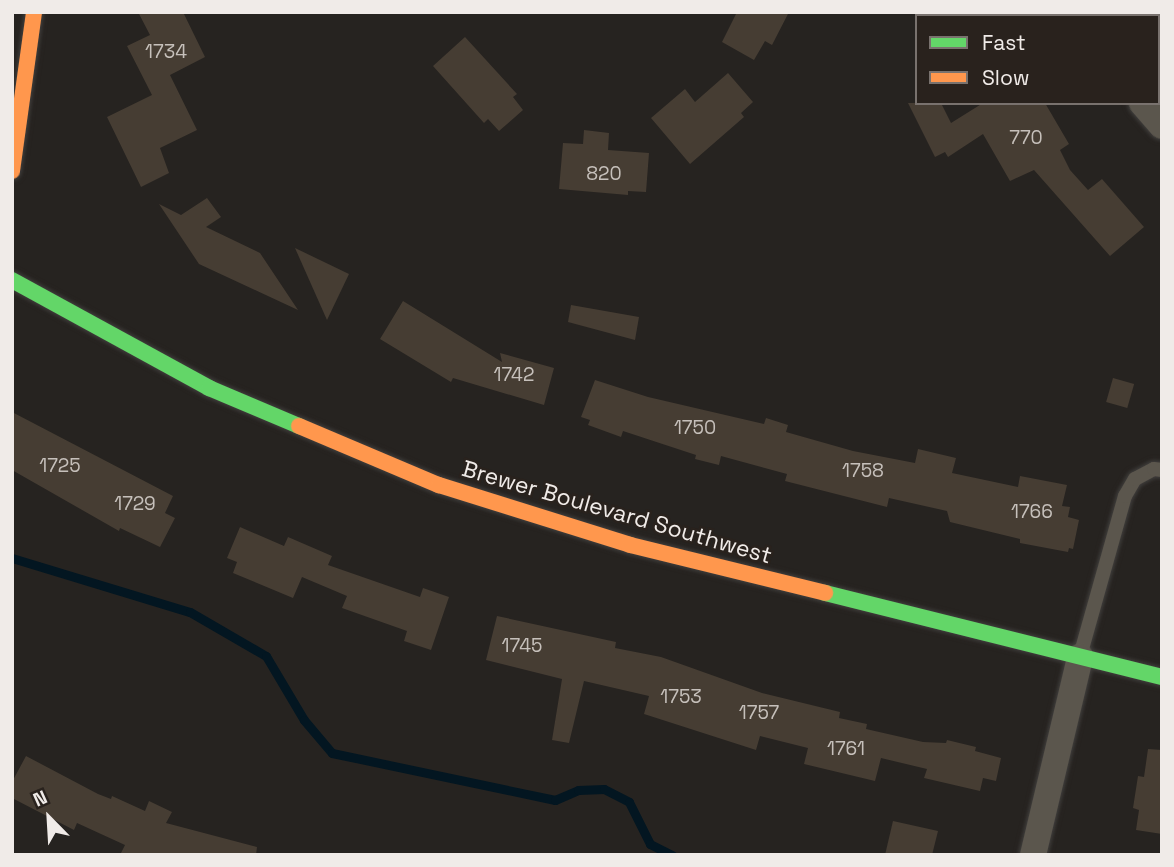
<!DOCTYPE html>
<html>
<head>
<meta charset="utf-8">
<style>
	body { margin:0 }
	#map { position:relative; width:1174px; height:867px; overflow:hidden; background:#262320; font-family:"Space Grotesk",sans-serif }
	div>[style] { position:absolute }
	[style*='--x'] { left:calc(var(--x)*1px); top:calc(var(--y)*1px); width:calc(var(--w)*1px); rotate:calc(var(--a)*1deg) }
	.stream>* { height:9px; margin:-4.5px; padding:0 4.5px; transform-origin:4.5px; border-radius:4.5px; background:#031621 }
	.building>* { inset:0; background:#463d33; transform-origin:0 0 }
	.roads { filter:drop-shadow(0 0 2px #413f3d) drop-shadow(0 0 2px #413f3d) }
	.lane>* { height:14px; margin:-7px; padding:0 7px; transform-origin:7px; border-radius:7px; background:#5b564d }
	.street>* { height:26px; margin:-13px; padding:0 13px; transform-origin:13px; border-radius:13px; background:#5b564d }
	.fast>* { height:16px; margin:-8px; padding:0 8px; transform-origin:8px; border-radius:8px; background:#63d668 }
	.slow>* { height:16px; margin:-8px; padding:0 8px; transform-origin:8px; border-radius:8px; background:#ff974d }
	span { translate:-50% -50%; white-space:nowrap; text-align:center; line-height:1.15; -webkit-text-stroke:5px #29221d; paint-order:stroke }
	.number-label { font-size:19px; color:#c6c0bb }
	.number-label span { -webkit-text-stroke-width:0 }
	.street-label { font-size:23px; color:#f0ebe8 }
	.frame { position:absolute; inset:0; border:14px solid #f0ebe8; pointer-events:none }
	.legend { position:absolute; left:915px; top:14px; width:245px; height:91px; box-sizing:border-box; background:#29221d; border:2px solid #79726e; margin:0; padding:9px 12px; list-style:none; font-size:21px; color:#f0ebe8 }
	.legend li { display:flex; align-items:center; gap:14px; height:35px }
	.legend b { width:35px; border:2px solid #79726e }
	.north { position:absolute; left:14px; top:783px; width:70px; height:70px; -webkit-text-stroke:5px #29221d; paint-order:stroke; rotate:336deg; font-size:19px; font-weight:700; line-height:28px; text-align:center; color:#f0ebe8 }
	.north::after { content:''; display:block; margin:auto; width:24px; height:32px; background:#f0ebe8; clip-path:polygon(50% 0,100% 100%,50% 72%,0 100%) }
</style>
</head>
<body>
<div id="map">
	<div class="stream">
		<div style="--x:12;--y:558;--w:186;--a:16.9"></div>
		<div style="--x:190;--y:612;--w:88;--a:30.1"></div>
		<div style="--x:266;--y:656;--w:74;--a:59.3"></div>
		<div style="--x:304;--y:720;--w:43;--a:49.7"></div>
		<div style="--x:332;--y:753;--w:228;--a:11.9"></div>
		<div style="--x:555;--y:800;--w:25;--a:-23"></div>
		<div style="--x:578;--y:790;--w:26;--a:-2"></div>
		<div style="--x:604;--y:789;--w:28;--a:27"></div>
		<div style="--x:629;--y:802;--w:47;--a:63.4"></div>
		<div style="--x:650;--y:844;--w:25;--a:27"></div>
	</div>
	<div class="building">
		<div style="clip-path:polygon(138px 12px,183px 12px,205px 57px,170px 75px,197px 130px,160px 148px,169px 173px,141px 187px,107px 117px,152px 95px,127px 46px,150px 35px)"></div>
		<div style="clip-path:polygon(737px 12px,789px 12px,772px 45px,765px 41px,754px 60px,722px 42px)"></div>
		<div style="clip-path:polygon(465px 37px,517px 94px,513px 97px,523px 110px,499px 131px,488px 119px,484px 123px,433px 66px)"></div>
		<div style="clip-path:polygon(728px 73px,753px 102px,741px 113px,744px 117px,690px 164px,651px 118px,685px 89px,695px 102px)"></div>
		<div style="clip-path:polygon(908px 103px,941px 103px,951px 123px,983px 103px,1045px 103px,1069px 144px,1060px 150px,1070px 170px,1088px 190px,1102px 179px,1144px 227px,1110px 256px,1034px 170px,1010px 181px,983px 134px,948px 157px,945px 152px,935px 157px)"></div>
		<div style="clip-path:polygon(584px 130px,609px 133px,608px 150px,649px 153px,646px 192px,628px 191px,628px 195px,559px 189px,563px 143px,583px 144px)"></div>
		<div style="clip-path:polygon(207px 198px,221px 217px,206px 227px,260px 253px,298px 310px,199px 264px,159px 204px,181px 215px)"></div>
		<div style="clip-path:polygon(295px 248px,349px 274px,327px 320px)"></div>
		<div style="clip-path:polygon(403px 301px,502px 362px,500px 353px,554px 368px,544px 405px,453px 378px,451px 382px,380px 339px)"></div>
		<div style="clip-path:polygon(571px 305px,639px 317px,635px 340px,568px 322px)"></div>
		<div style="left:1113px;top:378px;width:22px;height:25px;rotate:16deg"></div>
		<div style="clip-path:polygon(595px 380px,648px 397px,764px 424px,766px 418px,788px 425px,786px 432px,853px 451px,915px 463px,918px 449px,956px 458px,952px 473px,1018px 487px,1020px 476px,1067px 485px,1062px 506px,1070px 507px,1068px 517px,1079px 520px,1073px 549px,1069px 548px,1068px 552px,1020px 543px,1020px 539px,950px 522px,947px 511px,889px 498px,887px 507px,785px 481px,787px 474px,721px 456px,719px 465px,695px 459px,696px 455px,623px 431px,621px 437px,588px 425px,590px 420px,581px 417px)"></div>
		<div style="clip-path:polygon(12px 412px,173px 496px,165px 513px,175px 518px,160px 547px,120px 528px,119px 531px,12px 470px)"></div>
		<div style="clip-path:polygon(240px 527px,284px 546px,288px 537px,332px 556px,328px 565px,420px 597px,423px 588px,449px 597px,431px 650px,404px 641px,407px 631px,342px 608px,347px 596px,302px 577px,293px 598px,233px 573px,237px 562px,227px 558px)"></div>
		<div style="clip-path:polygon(497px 616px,616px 642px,615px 648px,661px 657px,762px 693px,840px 712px,839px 718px,867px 724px,866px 729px,923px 742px,946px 743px,947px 740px,976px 747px,975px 751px,1001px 758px,996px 781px,983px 778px,980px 791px,924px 778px,927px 769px,881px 758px,875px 781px,804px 764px,808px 748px,760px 736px,756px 750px,644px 714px,649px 696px,584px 681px,569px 743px,552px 740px,562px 679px,486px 660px)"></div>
		<div style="clip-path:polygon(1148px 749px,1162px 750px,1162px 834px,1136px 830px,1139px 810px,1133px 808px,1138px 776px,1144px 777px)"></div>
		<div style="clip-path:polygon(26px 756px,98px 794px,111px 799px,112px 796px,145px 811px,149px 801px,172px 812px,166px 823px,257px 847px,256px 855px,120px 855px,125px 845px,77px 823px,74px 830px,12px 798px,12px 782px)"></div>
		<div style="clip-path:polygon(893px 821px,938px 831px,932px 855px,885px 855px)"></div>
	</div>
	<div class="roads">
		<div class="lane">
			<div style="--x:1080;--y:656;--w:166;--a:-74.3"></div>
			<div style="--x:1125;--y:496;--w:20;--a:-60"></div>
			<div style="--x:1135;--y:479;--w:21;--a:-28"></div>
			<div style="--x:1154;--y:469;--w:8;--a:7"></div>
		</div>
		<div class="street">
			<div style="--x:1079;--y:12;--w:4;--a:63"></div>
			<div style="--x:1142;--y:103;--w:30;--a:49"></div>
			<div style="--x:1033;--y:855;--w:204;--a:-76.6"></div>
		</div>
		<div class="fast">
			<div style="--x:12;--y:280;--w:225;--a:28.7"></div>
			<div style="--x:209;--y:388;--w:98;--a:22.9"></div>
			<div style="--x:825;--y:593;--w:347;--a:14"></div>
		</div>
		<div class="slow">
			<div style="--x:12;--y:171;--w:161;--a:-82.1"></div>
			<div style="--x:299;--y:426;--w:152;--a:22.9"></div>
			<div style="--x:439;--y:485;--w:200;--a:17.4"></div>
			<div style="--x:630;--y:545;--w:201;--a:13.8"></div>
		</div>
	</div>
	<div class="number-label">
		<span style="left:166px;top:52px">1734</span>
		<span style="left:1026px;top:138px">770</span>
		<span style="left:604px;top:174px">820</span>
		<span style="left:514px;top:375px">1742</span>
		<span style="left:695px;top:428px">1750</span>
		<span style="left:60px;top:466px">1725</span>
		<span style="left:863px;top:471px">1758</span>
		<span style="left:135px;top:504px">1729</span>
		<span style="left:1032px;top:512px">1766</span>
		<span style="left:522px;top:646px">1745</span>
		<span style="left:681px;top:697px">1753</span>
		<span style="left:759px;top:713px">1757</span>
		<span style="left:846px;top:749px">1761</span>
	</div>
	<div class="street-label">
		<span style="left:617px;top:512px;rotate:16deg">Brewer Boulevard Southwest</span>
	</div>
	<div class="frame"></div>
	<ul class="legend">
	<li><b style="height:9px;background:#63d668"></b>Fast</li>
	<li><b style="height:9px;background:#ff974d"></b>Slow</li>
	</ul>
	<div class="north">N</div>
</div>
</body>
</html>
